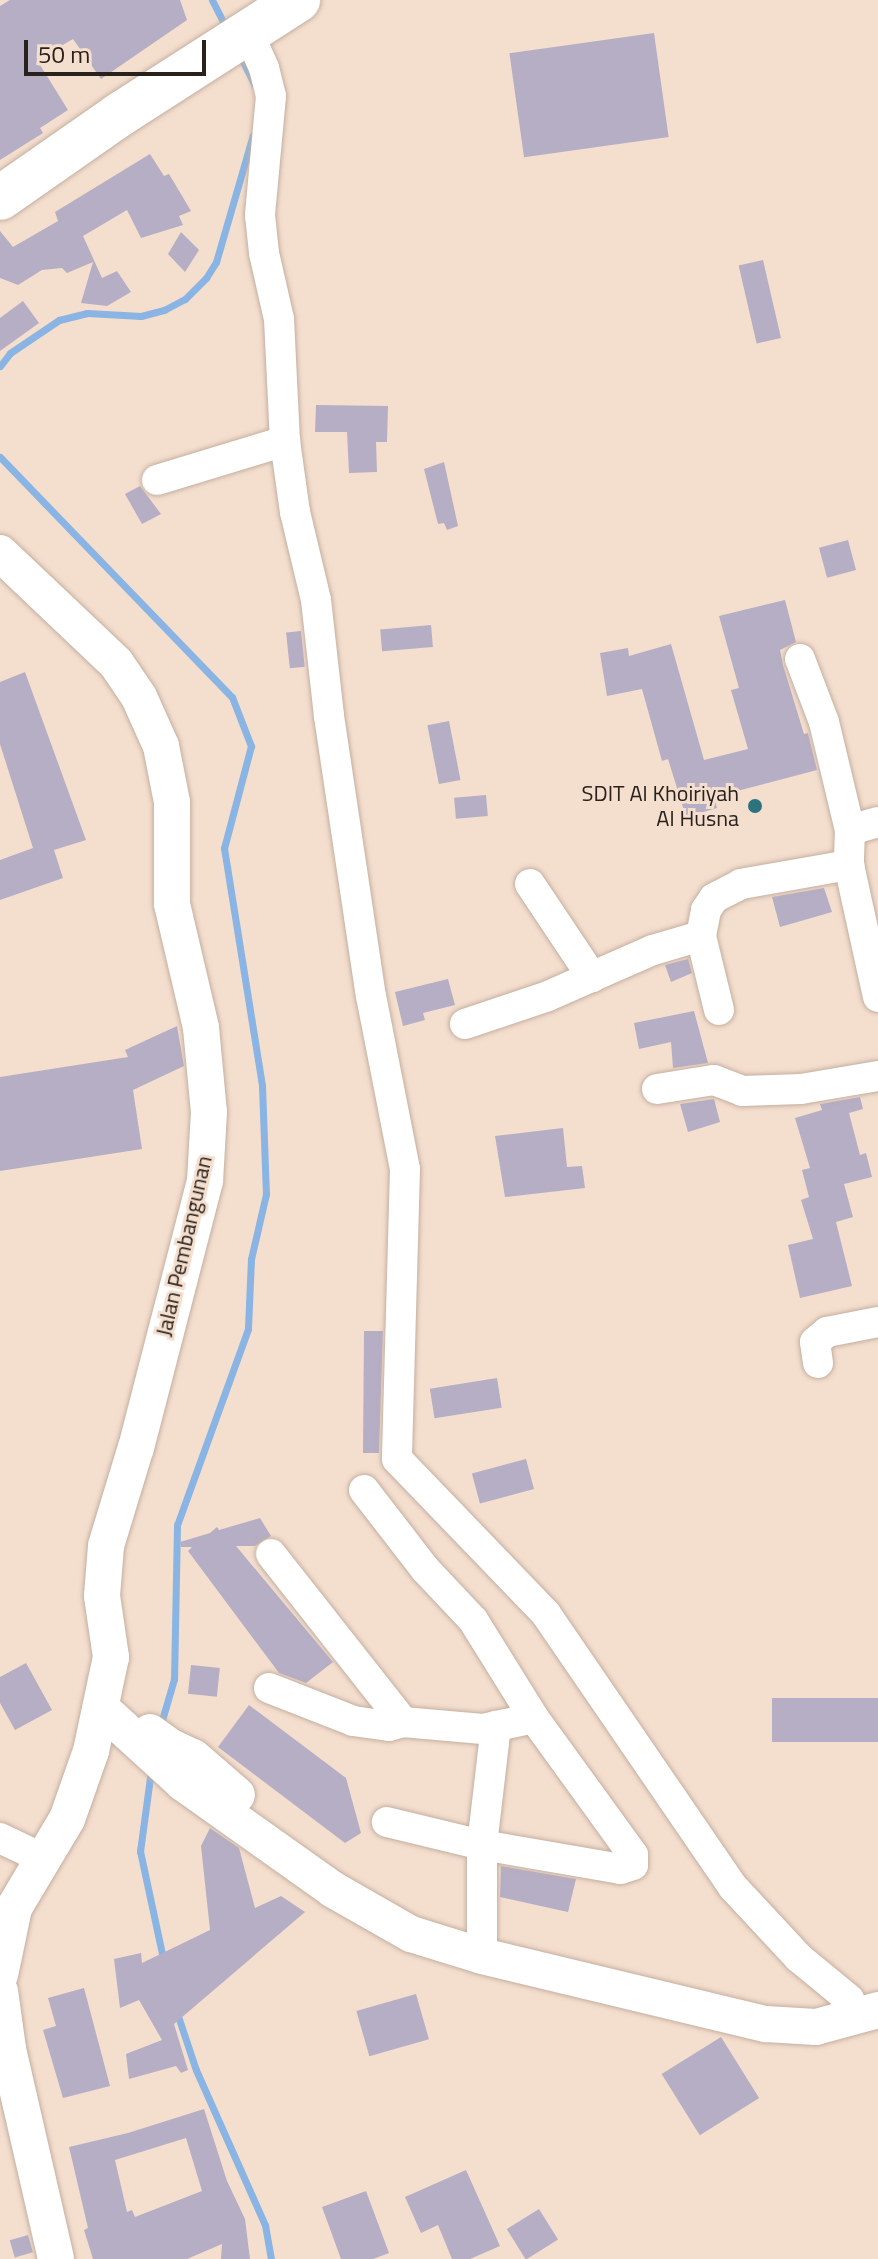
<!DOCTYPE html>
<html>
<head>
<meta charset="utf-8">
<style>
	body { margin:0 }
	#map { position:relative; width:878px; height:2259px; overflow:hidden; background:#f4dece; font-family:"Titillium Web",sans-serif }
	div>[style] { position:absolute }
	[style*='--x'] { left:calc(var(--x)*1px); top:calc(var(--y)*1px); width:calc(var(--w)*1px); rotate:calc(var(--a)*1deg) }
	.stream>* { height:7px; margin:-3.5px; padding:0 3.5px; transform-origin:3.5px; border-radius:3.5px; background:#89b4e3 }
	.building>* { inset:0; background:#b5aec5; transform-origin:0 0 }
	.roads { filter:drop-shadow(0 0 2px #c4afa0) drop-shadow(0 0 2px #c4afa0) }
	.minor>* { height:30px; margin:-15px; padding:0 15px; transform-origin:15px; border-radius:15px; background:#fff }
	.tertiary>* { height:36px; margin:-18px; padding:0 18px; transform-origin:18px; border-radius:18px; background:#fff }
	.trunk>* { height:44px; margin:-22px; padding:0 22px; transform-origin:22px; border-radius:22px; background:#fff }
	.dots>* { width:22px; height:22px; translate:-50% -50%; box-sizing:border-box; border:4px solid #f4dece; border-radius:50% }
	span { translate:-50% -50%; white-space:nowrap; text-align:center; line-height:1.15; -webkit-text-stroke:6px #f4dece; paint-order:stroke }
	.poi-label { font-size:22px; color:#29211b }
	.right { translate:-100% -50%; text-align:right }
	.street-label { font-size:22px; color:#29211b }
	.scale { position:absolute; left:24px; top:40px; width:182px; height:36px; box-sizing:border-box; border:4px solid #29211b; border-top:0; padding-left:10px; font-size:24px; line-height:28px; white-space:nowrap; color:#29211b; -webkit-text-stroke:6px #f4dece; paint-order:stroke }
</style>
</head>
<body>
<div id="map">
	<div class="stream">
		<div style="--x:212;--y:0;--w:34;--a:63"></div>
		<div style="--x:240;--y:56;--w:35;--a:63"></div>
		<div style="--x:0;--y:366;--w:16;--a:-52"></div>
		<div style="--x:10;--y:353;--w:59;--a:-34"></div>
		<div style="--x:59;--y:320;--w:29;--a:-14"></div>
		<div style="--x:87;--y:313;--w:54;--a:3.2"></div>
		<div style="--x:141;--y:316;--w:24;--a:-15"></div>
		<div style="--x:164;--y:310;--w:24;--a:-28"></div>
		<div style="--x:185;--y:299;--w:30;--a:-45"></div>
		<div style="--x:206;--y:278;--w:19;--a:-58"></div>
		<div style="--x:216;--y:262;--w:132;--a:-73.8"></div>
		<div style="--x:0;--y:457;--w:334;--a:46"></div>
		<div style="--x:232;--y:697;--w:53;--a:68.8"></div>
		<div style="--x:251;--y:746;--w:106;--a:104.8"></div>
		<div style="--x:224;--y:848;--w:241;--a:80.9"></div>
		<div style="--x:262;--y:1086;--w:108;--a:87.9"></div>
		<div style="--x:266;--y:1194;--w:67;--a:103"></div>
		<div style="--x:251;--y:1259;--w:70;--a:92.5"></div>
		<div style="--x:248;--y:1329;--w:208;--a:109.9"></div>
		<div style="--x:177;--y:1525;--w:154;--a:91.1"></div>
		<div style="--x:174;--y:1679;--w:50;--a:106.3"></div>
		<div style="--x:151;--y:1770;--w:82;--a:97.7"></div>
		<div style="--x:140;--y:1851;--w:115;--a:77.9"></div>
		<div style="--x:177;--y:2013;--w:60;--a:71.6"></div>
		<div style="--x:196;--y:2070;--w:170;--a:66"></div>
		<div style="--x:265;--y:2225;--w:35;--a:80"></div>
	</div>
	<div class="building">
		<div style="clip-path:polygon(10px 0,180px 0,187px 20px,101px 79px,73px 39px,37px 60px,68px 110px,40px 128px,43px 133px,0 160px,0 6px)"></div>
		<div style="left:654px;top:33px;width:105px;height:146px;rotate:82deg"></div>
		<div style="clip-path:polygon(150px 154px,164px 176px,169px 174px,191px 211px,179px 216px,183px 225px,141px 238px,127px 210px,83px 236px,102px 278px,117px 271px,131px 292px,107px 306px,81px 303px,93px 262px,67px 273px,62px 268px,42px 270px,18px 285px,0 278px,0 231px,13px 247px,58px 221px,55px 212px)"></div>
		<div style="clip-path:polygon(181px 232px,199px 250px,185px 272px,168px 254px)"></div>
		<div style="left:763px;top:260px;width:80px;height:25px;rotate:77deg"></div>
		<div style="clip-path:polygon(23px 301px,39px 323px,0 351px,0 318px)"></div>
		<div style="clip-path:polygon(316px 405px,388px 406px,387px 442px,376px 442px,377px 472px,349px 473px,347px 432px,315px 432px)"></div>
		<div style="clip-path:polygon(444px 462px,458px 526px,447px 530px,444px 523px,438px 524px,424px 469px)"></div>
		<div style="clip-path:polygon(140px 486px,161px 514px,142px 524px,125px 494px)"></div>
		<div style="left:848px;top:540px;width:31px;height:30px;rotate:75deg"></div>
		<div style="clip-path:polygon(785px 600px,796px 642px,780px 650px,783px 665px,804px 734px,808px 733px,817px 770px,714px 797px,717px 808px,686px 817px,668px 759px,662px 761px,642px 689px,607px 696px,600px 653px,628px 648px,629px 656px,671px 644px,704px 760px,748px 749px,731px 690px,739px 688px,719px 616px)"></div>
		<div style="left:431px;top:625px;width:22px;height:51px;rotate:85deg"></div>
		<div style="left:301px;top:631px;width:36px;height:15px;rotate:84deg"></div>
		<div style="clip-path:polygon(25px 672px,86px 840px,54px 850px,63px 878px,0 900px,0 860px,33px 848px,0 744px,0 682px)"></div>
		<div style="left:449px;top:721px;width:60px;height:22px;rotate:79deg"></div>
		<div style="left:486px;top:795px;width:21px;height:32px;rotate:85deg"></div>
		<div style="clip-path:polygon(824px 888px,832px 912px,780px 927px,772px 897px)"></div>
		<div style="clip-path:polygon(688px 959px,692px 973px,671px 982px,665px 965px)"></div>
		<div style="clip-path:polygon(448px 979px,455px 1005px,423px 1013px,425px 1020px,403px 1026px,395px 992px)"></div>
		<div style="clip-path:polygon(694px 1011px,708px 1063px,673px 1068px,671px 1042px,639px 1049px,634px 1023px)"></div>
		<div style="clip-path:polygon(177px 1026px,184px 1066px,133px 1090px,142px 1149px,0 1171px,0 1077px,128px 1057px,125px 1050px)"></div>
		<div style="clip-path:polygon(860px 1097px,863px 1109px,849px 1113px,860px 1155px,866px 1153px,872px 1177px,844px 1184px,853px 1217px,836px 1222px,852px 1286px,800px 1298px,788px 1245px,813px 1239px,801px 1200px,809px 1197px,802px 1170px,810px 1168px,795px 1118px,822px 1110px,820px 1104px)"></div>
		<div style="clip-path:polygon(714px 1099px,720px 1122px,688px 1132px,680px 1104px)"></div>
		<div style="clip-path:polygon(563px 1128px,567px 1167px,582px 1166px,585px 1188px,505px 1197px,495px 1136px)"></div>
		<div style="clip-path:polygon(364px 1331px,383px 1331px,379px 1453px,363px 1453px)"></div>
		<div style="left:497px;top:1378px;width:30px;height:68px;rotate:81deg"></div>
		<div style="left:526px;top:1459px;width:31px;height:56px;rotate:75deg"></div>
		<div style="clip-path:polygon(260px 1518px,271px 1536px,255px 1546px,236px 1546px,333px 1662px,306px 1683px,279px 1673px,188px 1551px,192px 1547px,181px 1547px,180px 1542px,210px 1533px,217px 1527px,219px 1530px)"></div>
		<div style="clip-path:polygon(26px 1663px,52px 1710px,15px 1730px,0 1703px,0 1677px)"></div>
		<div style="left:191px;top:1665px;width:29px;height:29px;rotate:6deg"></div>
		<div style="left:878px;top:1698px;width:44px;height:106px;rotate:90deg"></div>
		<div style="clip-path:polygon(249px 1705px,346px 1778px,361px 1833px,345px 1843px,218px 1747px)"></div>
		<div style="clip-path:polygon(210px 1828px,239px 1848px,255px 1908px,281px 1896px,305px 1912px,174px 2024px,188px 2070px,181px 2073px,176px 2066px,129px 2079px,126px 2054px,162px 2040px,139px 2000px,120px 2008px,114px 1959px,141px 1953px,142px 1963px,210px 1930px,201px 1846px)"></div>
		<div style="clip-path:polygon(501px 1866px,576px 1879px,568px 1912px,500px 1897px)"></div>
		<div style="clip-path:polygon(84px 1988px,110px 2086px,63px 2098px,43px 2030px,56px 2026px,48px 1998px)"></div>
		<div style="left:416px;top:1994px;width:47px;height:62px;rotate:74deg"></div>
		<div style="left:721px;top:2037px;width:72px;height:70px;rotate:58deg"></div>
		<div style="clip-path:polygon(evenodd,204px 2109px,227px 2181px,245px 2219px,250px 2259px,221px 2259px,222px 2244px,187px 2259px,93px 2259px,84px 2230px,88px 2228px,69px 2147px,128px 2133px,204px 2109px,186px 2138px,202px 2191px,135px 2217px,132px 2210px,127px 2212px,115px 2160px,186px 2138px)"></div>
		<div style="clip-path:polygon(466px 2170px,500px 2246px,470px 2259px,452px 2259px,438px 2225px,421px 2233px,405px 2197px)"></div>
		<div style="clip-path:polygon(366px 2191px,389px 2253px,373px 2259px,341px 2259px,322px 2207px)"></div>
		<div style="left:539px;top:2209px;width:36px;height:38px;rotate:58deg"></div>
		<div style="left:28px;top:2235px;width:18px;height:19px;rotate:74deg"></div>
	</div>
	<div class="roads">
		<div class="minor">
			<div style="--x:248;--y:32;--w:39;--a:66"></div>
			<div style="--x:264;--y:68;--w:29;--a:76"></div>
			<div style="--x:271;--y:96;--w:120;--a:95.3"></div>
			<div style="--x:260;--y:215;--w:38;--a:84"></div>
			<div style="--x:264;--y:253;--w:68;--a:77.2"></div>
			<div style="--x:279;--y:319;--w:122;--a:87.2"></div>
			<div style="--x:285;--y:441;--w:72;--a:82"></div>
			<div style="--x:295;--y:512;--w:90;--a:76.6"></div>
			<div style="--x:316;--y:600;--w:117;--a:83.6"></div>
			<div style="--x:329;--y:716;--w:283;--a:81.5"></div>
			<div style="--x:371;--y:996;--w:176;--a:78.9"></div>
			<div style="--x:405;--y:1169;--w:290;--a:91.6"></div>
			<div style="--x:397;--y:1459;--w:215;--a:46.1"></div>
			<div style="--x:546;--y:1614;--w:331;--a:55.6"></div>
			<div style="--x:733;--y:1887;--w:97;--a:47.1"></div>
			<div style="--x:799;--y:1958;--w:65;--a:39.4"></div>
			<div style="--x:157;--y:480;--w:134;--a:-16.9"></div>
			<div style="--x:800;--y:659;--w:67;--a:69.1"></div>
			<div style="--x:824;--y:722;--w:111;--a:76.5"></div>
			<div style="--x:878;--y:822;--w:29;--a:164"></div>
			<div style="--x:850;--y:830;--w:35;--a:92"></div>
			<div style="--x:849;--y:865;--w:135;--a:77.6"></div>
			<div style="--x:530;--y:884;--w:112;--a:56.3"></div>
			<div style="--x:719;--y:1010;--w:76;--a:-103.7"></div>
			<div style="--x:701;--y:936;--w:26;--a:-79"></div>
			<div style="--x:706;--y:910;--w:14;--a:-56"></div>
			<div style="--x:714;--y:898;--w:30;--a:-27"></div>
			<div style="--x:741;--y:884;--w:110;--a:-10"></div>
			<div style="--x:465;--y:1024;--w:88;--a:-18.6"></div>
			<div style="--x:548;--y:996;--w:115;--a:-23.7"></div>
			<div style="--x:653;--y:950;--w:50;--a:-16.3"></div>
			<div style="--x:657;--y:1089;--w:58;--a:-9"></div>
			<div style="--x:714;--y:1080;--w:30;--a:21"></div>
			<div style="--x:742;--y:1091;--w:59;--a:-1.9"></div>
			<div style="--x:801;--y:1089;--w:78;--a:-9.6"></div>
			<div style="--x:818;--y:1363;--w:21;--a:-98"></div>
			<div style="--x:815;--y:1342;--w:16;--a:-40"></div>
			<div style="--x:827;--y:1332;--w:52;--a:-11.1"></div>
			<div style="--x:364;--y:1490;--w:100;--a:52.3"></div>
			<div style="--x:425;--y:1569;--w:70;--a:46.7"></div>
			<div style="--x:473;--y:1620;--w:115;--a:58.1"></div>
			<div style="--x:534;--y:1718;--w:169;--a:54.1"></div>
			<div style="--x:633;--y:1855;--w:10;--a:90"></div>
			<div style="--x:633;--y:1865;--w:13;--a:162"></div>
			<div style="--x:621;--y:1869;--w:141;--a:-170.2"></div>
			<div style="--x:482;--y:1845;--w:98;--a:-166.4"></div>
			<div style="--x:271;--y:1554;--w:214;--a:51.8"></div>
			<div style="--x:403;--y:1722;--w:80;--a:5"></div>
			<div style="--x:483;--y:1729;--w:52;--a:-12.2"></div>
			<div style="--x:269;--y:1688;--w:90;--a:21.4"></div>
			<div style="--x:353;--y:1721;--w:36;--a:8"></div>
			<div style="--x:389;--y:1726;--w:15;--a:-16"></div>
			<div style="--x:0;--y:1838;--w:47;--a:25.5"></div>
			<div style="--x:482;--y:1956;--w:111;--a:-90"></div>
			<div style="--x:482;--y:1845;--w:120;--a:-83.3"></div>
		</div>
		<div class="tertiary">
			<div style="--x:0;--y:553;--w:160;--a:43.5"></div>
			<div style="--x:116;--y:663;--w:41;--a:55.9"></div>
			<div style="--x:139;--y:697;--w:54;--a:65.8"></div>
			<div style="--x:161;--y:746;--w:57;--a:78.9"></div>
			<div style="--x:172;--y:802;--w:102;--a:90"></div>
			<div style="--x:172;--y:904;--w:127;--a:76.8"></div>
			<div style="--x:201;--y:1028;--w:84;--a:84.6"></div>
			<div style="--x:209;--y:1112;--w:69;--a:93.3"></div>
			<div style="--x:205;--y:1181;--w:275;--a:104.5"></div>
			<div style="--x:136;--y:1447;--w:103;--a:106.9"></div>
			<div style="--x:106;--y:1546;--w:50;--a:94.6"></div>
			<div style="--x:102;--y:1596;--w:62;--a:81.6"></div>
			<div style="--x:111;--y:1657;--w:96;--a:102"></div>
			<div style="--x:91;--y:1751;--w:72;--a:109.4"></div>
			<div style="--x:67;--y:1819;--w:104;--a:120.8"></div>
			<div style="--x:14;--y:1908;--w:68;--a:101.8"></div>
			<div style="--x:101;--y:1708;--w:111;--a:42.4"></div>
			<div style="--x:183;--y:1783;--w:183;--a:35.4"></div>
			<div style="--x:332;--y:1889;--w:91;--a:29.7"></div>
			<div style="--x:411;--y:1934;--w:74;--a:17.2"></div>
			<div style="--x:482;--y:1956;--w:292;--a:13.5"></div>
			<div style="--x:766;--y:2024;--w:50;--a:3.4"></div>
			<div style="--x:816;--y:2027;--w:64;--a:-15.3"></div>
			<div style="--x:150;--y:1732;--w:24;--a:36"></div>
			<div style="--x:169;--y:1746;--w:26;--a:25"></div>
			<div style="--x:193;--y:1757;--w:58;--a:40.8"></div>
			<div style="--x:0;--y:1991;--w:59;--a:82.1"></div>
			<div style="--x:8;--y:2049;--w:215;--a:77.1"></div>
		</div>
		<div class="trunk">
			<div style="--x:0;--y:198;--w:145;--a:-34.9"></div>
			<div style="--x:119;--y:115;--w:213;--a:-32.7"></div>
		</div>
	</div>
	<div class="dots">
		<div style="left:755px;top:806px;background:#2c747d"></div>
	</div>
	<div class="poi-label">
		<span class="right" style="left:739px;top:806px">SDIT Al Khoiriyah<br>Al Husna</span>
	</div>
	<div class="street-label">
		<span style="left:184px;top:1246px;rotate:-77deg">Jalan Pembangunan</span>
	</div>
	<div class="scale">50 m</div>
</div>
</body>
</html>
